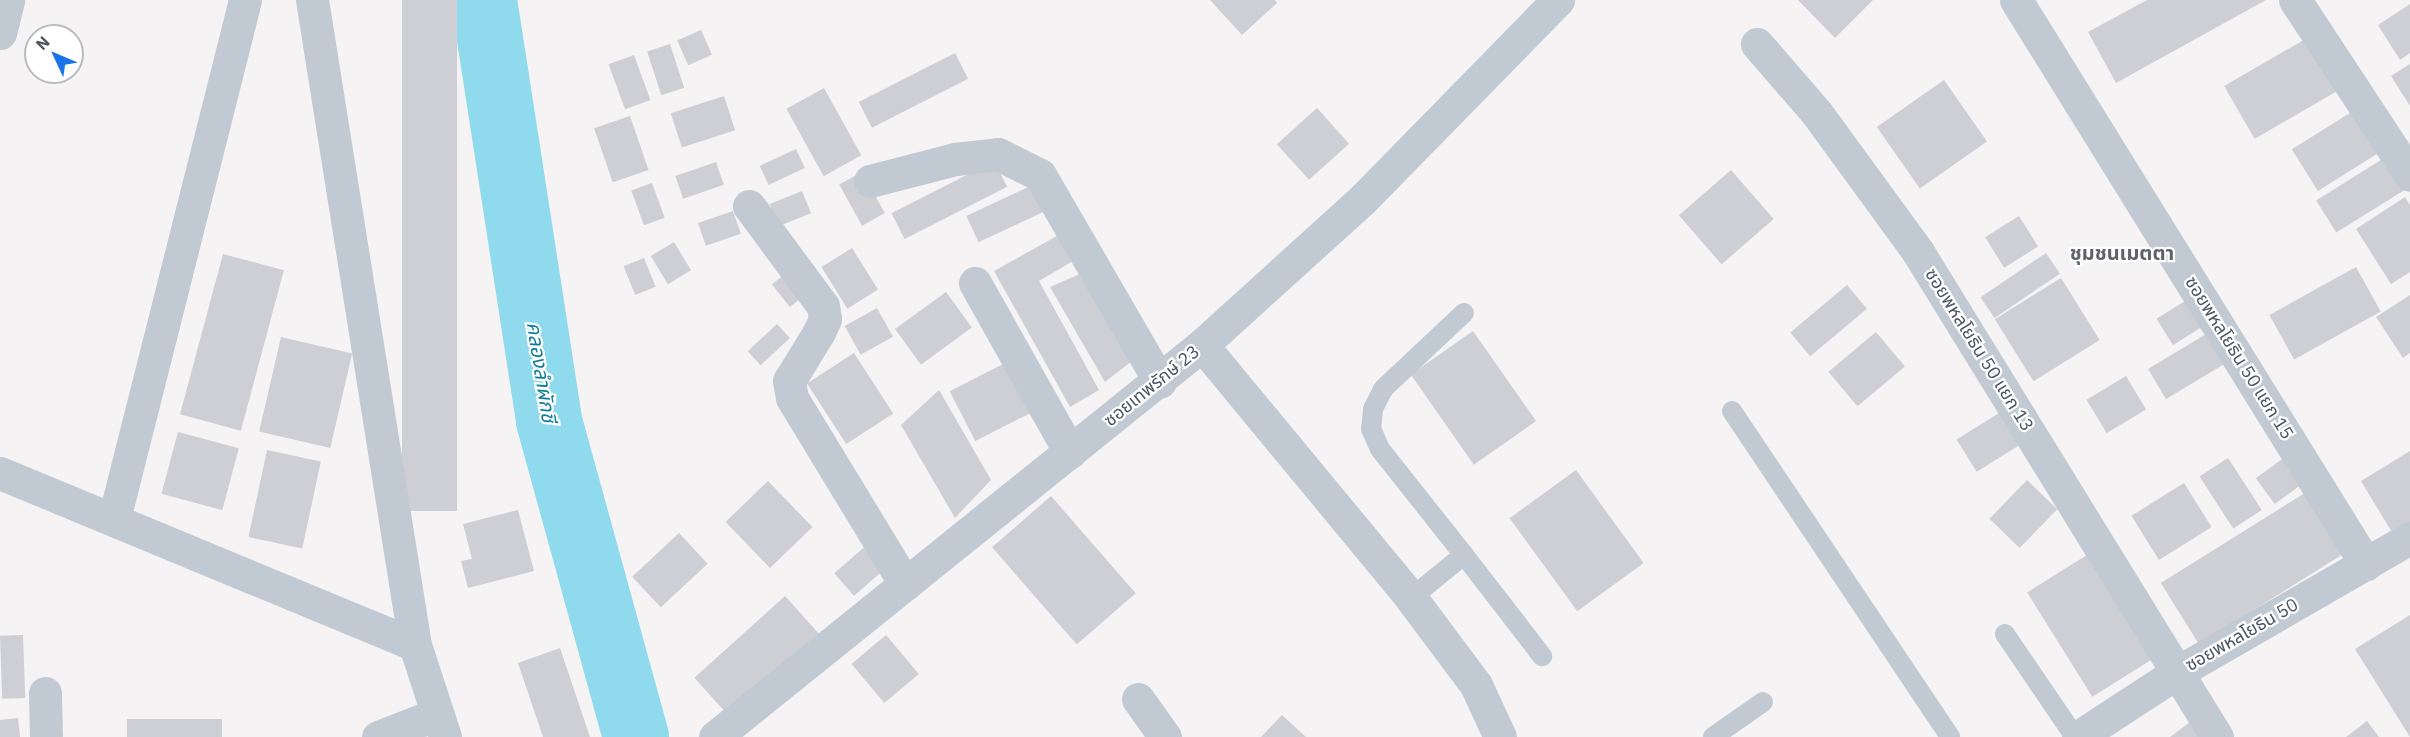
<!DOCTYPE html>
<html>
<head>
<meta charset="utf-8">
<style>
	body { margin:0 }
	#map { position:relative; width:2410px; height:737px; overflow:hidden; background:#f5f3f3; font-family:"IBM Plex Sans","Noto Sans Thai",sans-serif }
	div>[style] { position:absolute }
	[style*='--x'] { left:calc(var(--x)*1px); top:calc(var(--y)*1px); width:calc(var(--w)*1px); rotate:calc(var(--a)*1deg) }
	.river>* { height:66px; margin:-33px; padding:0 33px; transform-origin:33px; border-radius:33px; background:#90daee }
	.building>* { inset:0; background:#cdcfd5; transform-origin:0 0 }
	.service>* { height:20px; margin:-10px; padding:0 10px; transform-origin:10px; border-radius:10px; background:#c1cad2 }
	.minor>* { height:33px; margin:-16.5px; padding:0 16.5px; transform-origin:16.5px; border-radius:16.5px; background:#c1cad2 }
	span { translate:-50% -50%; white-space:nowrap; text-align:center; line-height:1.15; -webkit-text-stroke:4.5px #fff; paint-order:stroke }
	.street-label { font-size:18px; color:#4a5661 }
	.neighbourhood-label { font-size:20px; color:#5f6368; font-weight:700 }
	.water-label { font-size:20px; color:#0c7c9b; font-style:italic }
	.north { position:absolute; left:24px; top:24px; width:60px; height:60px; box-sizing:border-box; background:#fff; border:2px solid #b7bbc0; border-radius:50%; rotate:314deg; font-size:16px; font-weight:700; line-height:24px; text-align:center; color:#4a5661 }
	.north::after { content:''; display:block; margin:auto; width:21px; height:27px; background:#1a73e8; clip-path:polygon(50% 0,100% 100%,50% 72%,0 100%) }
</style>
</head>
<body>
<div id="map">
	<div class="river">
		<div style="--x:484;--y:0;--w:426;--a:81.2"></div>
		<div style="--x:549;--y:421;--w:328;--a:74.6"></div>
	</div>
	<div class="building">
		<div style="left:402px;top:0;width:55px;height:511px"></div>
		<div style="clip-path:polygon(1210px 0,1275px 0,1277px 3px,1242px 35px)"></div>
		<div style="clip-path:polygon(1798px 0,1873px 0,1835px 38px)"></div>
		<div style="clip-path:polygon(2147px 0,2266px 0,2116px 83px,2088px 32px)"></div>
		<div style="clip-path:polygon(2410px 4px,2410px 53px,2400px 60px,2378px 25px)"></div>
		<div style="left:701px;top:30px;width:27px;height:26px;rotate:66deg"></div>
		<div style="left:2309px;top:37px;width:61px;height:98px;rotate:60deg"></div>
		<div style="left:670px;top:44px;width:46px;height:24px;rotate:72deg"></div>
		<div style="left:955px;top:53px;width:29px;height:108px;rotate:63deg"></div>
		<div style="left:634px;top:55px;width:48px;height:27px;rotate:70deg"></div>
		<div style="clip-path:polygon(2410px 64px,2410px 106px,2391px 76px)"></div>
		<div style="left:1944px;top:80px;width:75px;height:82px;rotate:55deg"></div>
		<div style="left:824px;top:88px;width:77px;height:43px;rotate:61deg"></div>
		<div style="left:724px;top:96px;width:36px;height:56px;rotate:72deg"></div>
		<div style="left:1317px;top:108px;width:48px;height:54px;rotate:48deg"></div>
		<div style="left:2358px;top:108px;width:49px;height:78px;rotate:58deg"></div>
		<div style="left:630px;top:116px;width:57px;height:38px;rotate:71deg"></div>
		<div style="left:796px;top:149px;width:21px;height:40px;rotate:65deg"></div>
		<div style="left:2384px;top:158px;width:38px;height:80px;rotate:58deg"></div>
		<div style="left:994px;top:161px;width:29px;height:115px;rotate:63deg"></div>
		<div style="left:716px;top:162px;width:24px;height:43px;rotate:71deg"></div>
		<div style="left:1731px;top:170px;width:65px;height:69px;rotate:49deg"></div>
		<div style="left:862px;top:172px;width:47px;height:26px;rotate:61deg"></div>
		<div style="left:652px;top:183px;width:37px;height:22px;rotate:70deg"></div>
		<div style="left:1037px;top:183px;width:29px;height:78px;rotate:65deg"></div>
		<div style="left:802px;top:191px;width:24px;height:35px;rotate:68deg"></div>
		<div style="clip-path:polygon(2405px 197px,2410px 205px,2410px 272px,2391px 284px,2356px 229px)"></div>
		<div style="left:733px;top:211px;width:24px;height:37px;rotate:71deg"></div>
		<div style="left:2019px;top:216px;width:36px;height:40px;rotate:58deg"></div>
		<div style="clip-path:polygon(1064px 232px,1078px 258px,1039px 281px,1099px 390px,1070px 407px,994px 271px)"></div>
		<div style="left:674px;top:242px;width:33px;height:27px;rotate:59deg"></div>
		<div style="left:852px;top:248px;width:49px;height:36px;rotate:58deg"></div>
		<div style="left:2046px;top:253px;width:25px;height:79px;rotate:56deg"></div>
		<div style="left:223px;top:254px;width:63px;height:166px;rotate:15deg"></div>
		<div style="left:644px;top:258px;width:31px;height:22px;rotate:68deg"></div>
		<div style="left:2356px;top:267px;width:51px;height:99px;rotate:61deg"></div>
		<div style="left:790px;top:270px;width:29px;height:23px;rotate:52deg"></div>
		<div style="clip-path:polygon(1082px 273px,1137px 357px,1105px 382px,1050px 287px)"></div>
		<div style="left:2061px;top:278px;width:73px;height:78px;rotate:58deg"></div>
		<div style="left:1847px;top:285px;width:31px;height:74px;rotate:50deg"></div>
		<div style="left:946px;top:292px;width:44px;height:63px;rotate:54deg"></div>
		<div style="clip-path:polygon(2410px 295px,2410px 353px,2403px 358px,2376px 317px)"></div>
		<div style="left:2193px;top:296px;width:31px;height:43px;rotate:58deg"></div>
		<div style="left:877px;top:308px;width:33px;height:37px;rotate:61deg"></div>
		<div style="left:777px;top:324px;width:19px;height:40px;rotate:47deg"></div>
		<div style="left:1473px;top:331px;width:110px;height:76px;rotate:55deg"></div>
		<div style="left:1876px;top:332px;width:45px;height:62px;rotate:50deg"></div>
		<div style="left:2208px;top:333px;width:35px;height:70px;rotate:59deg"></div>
		<div style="left:281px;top:337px;width:73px;height:97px;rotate:13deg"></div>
		<div style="left:854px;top:353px;width:72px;height:56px;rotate:57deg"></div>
		<div style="left:1005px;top:363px;width:56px;height:62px;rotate:63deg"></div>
		<div style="left:2126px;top:376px;width:39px;height:46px;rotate:59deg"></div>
		<div style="clip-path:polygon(939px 390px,991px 480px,955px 518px,901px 425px)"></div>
		<div style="left:1999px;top:413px;width:38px;height:50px;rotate:58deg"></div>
		<div style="left:178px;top:432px;width:63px;height:64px;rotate:15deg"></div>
		<div style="left:267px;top:450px;width:55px;height:89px;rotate:12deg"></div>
		<div style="clip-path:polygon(2410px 451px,2410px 523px,2393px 534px,2361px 481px)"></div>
		<div style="left:2285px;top:457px;width:32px;height:36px;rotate:54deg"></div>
		<div style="left:2228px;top:458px;width:62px;height:34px;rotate:57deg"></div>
		<div style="left:1576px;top:470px;width:115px;height:82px;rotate:54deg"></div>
		<div style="left:2027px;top:480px;width:42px;height:54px;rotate:44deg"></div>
		<div style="left:768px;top:481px;width:64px;height:59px;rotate:46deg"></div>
		<div style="left:2184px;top:483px;width:52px;height:62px;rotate:58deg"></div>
		<div style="left:2305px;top:493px;width:72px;height:170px;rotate:58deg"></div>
		<div style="left:1051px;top:496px;width:129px;height:78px;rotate:49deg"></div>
		<div style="clip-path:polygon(518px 510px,534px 571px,468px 588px,461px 561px,472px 559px,463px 524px)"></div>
		<div style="left:679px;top:533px;width:42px;height:64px;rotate:47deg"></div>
		<div style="left:869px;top:543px;width:30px;height:46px;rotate:49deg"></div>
		<div style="left:2095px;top:550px;width:123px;height:80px;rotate:58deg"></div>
		<div style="left:785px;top:596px;width:52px;height:122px;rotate:48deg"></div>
		<div style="clip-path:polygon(2410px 615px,2410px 737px,2355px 649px)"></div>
		<div style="left:23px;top:635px;width:63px;height:23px;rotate:88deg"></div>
		<div style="left:886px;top:635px;width:51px;height:45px;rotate:50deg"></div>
		<div style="clip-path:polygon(560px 648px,590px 737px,543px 737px,518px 663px)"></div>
		<div style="clip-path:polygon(1282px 715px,1306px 737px,1261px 737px)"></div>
		<div style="clip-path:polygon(2197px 717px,2211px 737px,2170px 737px)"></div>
		<div style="clip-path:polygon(18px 718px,20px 737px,0 737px,0 720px)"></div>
		<div style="left:222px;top:719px;width:18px;height:95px;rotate:90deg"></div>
		<div style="clip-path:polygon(2367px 721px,2379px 737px,2346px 737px)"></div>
	</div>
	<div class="service">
		<div style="--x:1732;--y:411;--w:392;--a:56.2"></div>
		<div style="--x:1464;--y:555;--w:128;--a:52.3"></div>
		<div style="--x:1411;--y:598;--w:68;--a:-39.1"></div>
		<div style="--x:1464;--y:555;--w:135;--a:-128.4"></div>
		<div style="--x:1380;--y:449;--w:22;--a:-114"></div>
		<div style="--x:1371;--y:429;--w:20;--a:-84"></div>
		<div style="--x:1373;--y:409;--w:22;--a:-63"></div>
		<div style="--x:1383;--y:389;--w:111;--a:-43.2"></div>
		<div style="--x:2005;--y:634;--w:125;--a:55.8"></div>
		<div style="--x:1713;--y:737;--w:61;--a:-35"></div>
	</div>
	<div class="minor">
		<div style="--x:312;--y:0;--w:653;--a:80.93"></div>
		<div style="--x:415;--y:645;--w:97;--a:71.9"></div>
		<div style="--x:2016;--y:0;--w:664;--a:58.18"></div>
		<div style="--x:2295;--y:0;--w:209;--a:56.7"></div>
		<div style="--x:0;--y:33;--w:34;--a:-76"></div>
		<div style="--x:1757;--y:44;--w:90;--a:49.1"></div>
		<div style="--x:1816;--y:112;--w:173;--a:53.9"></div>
		<div style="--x:1918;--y:252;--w:570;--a:58.35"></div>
		<div style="--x:870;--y:181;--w:88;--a:-14.5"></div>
		<div style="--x:955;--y:159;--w:43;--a:-6.6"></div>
		<div style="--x:998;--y:154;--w:47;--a:26.6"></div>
		<div style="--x:1040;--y:175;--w:239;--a:59.9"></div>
		<div style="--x:749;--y:206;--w:124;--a:53.5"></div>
		<div style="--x:823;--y:306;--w:13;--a:81"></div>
		<div style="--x:825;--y:319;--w:14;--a:115"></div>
		<div style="--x:819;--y:332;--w:57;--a:121.5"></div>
		<div style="--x:789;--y:381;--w:17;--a:80"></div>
		<div style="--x:792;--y:398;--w:218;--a:58.7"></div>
		<div style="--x:975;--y:283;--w:194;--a:60.7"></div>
		<div style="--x:1202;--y:345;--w:328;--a:50.4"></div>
		<div style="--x:1411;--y:598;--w:109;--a:53.2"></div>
		<div style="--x:1476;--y:685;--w:57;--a:65.2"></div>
		<div style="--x:0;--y:473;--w:449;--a:22.5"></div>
		<div style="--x:114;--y:519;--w:535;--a:-75.83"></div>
		<div style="--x:45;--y:693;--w:44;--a:88.7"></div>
		<div style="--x:1138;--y:699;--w:47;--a:54.6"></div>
		<div style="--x:378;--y:737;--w:63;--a:-21.3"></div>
		<div style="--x:715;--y:737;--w:625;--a:-38.83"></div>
		<div style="--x:1202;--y:345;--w:217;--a:-42.2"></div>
		<div style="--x:1363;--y:199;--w:279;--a:-45.6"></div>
		<div style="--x:2078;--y:737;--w:117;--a:-33.1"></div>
		<div style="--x:2176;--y:673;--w:270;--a:-30"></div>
	</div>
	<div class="street-label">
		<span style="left:1979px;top:350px;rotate:58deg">ซอยพหลโยธิน 50 แยก 13</span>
		<span style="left:2239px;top:358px;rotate:58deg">ซอยพหลโยธิน 50 แยก 15</span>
		<span style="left:1152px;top:386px;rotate:-39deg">ซอยเทพรักษ์ 23</span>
		<span style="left:2242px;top:635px;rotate:-30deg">ซอยพหลโยธิน 50</span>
	</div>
	<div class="neighbourhood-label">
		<span style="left:2122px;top:252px">ชุมชนเมตตา</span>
	</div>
	<div class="water-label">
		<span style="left:542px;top:372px;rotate:81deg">คลองลำผักชี</span>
	</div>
	<div class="north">N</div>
</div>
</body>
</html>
